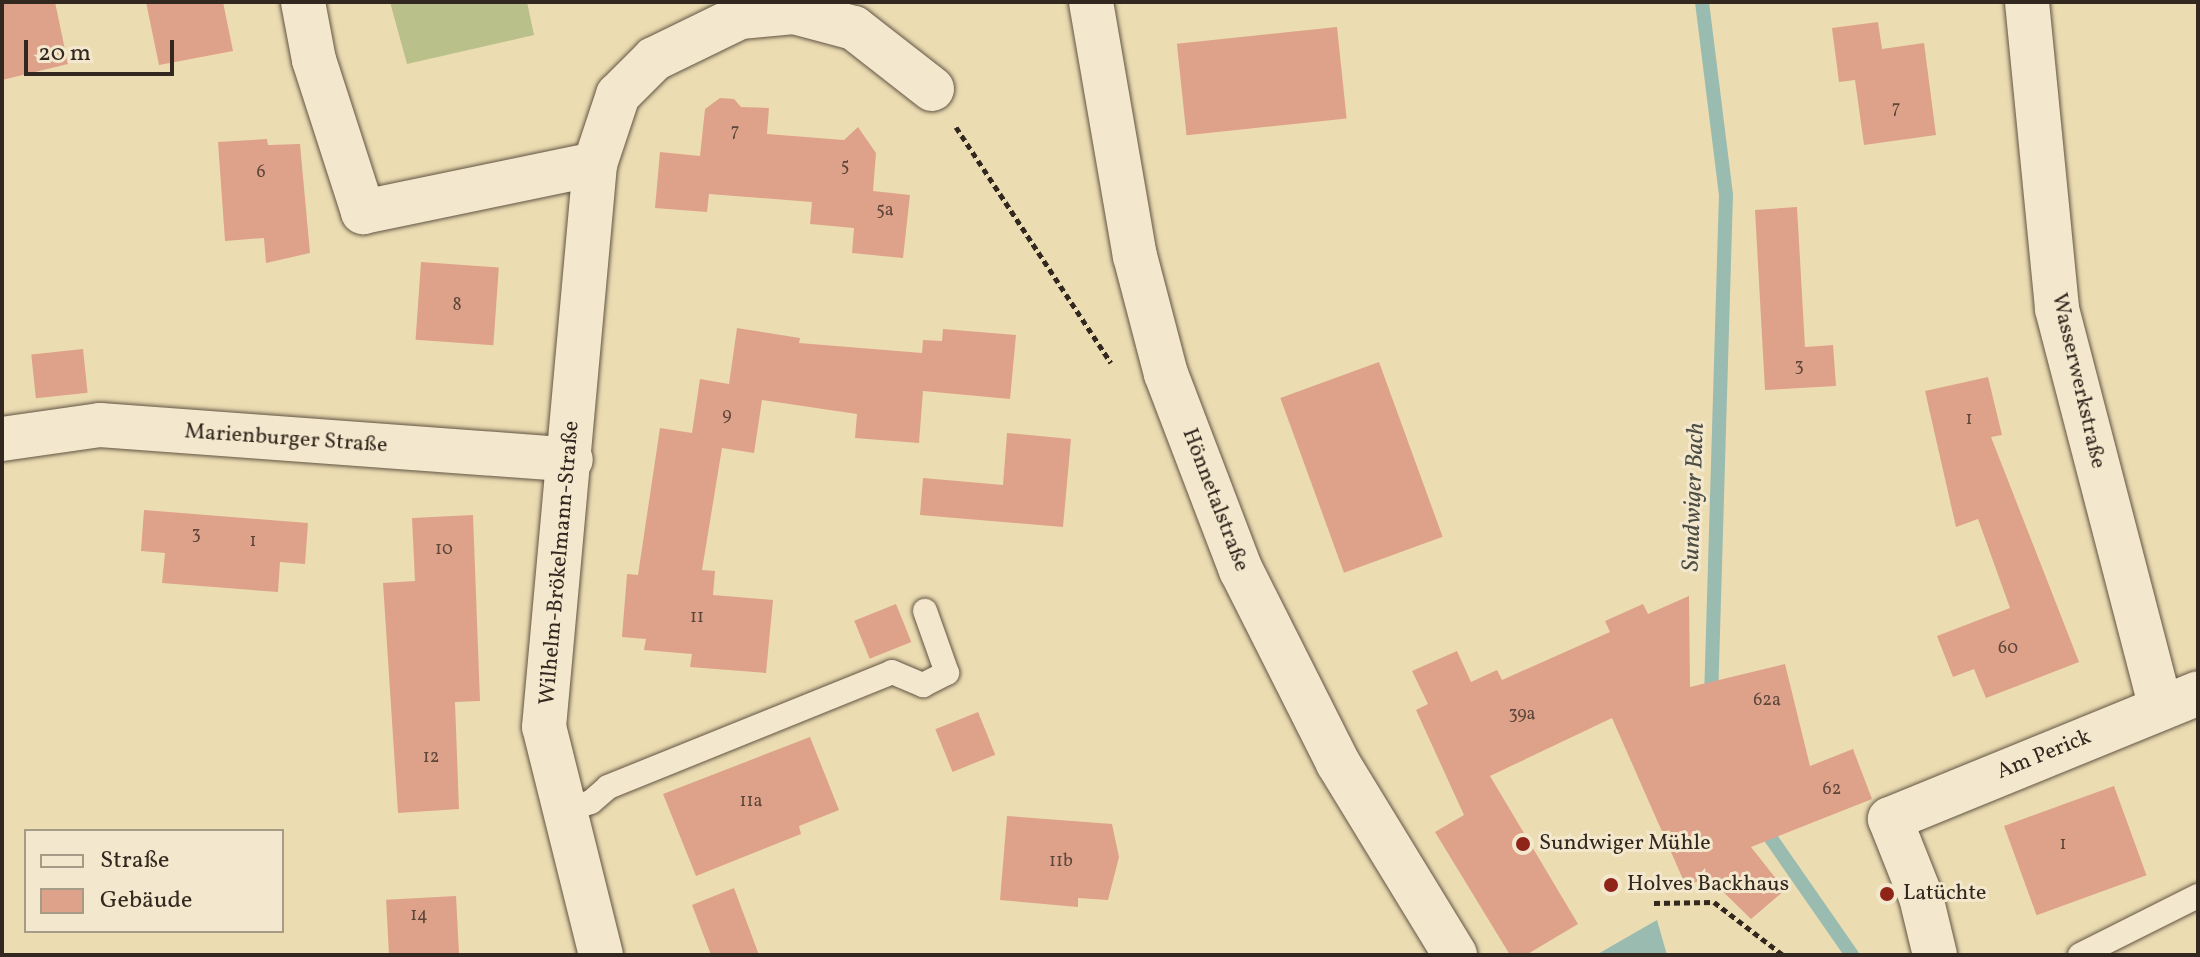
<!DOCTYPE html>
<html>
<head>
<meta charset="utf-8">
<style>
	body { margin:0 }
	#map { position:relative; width:2200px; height:957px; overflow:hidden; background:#ecdcb2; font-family:Vollkorn,serif }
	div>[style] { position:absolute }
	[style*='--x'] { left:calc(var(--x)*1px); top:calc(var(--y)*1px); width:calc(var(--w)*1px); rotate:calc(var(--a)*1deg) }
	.green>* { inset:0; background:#bac08a }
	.water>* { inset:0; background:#99bbb0 }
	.stream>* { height:14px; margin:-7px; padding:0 7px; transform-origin:7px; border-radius:7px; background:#99bbb0 }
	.building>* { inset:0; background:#dea28a; transform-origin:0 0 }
	.path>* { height:5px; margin-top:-2.5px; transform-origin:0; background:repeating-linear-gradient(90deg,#33281f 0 6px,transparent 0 10px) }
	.roads { filter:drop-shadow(0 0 2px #615544) drop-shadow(0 0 2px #615544) }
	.lane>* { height:24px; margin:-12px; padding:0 12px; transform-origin:12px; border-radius:12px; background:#f3e8cd }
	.street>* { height:44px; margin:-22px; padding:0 22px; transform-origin:22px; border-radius:22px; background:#f3e8cd }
	.secondary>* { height:44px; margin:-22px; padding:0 22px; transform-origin:22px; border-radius:22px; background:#f3e8cd }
	.dots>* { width:22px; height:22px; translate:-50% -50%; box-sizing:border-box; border:4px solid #f3e8cd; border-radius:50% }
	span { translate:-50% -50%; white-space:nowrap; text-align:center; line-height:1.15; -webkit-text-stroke:6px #f3e8cd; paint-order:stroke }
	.number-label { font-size:18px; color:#5e463a }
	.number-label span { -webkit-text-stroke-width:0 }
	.street-label { font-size:22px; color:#33281f }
	.poi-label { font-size:22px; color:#33281f }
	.left { translate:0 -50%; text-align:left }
	.water-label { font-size:24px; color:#4c4d43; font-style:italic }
	.frame { position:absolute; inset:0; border:4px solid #33281f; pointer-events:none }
	.legend { position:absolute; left:24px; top:829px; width:260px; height:104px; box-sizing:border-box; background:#f3e8cd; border:2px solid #a69b87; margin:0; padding:10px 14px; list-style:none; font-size:24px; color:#33281f }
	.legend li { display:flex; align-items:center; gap:16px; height:40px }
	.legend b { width:40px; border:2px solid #a69b87 }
	.scale { position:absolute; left:24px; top:40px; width:150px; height:36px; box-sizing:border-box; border:4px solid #33281f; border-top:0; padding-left:10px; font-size:24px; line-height:28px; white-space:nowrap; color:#33281f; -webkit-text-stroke:6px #f3e8cd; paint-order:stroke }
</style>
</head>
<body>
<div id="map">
	<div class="green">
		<div style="clip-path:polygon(390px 2px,527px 2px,534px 35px,407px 64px)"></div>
	</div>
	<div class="water">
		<div style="clip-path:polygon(1657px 920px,1667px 955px,1596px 955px)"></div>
	</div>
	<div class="stream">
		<div style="--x:1702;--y:2;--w:193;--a:82.9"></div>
		<div style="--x:1726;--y:194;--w:504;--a:91.7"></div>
		<div style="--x:1761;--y:824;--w:160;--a:55.2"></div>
	</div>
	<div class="building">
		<div style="clip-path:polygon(2px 2px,55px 2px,68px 64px,2px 80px)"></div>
		<div style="clip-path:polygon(146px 2px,223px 2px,233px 51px,159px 65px)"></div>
		<div style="clip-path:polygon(1878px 22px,1882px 49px,1924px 43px,1936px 135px,1864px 145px,1855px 80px,1839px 82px,1832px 28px)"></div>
		<div style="left:1337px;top:27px;width:92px;height:161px;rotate:84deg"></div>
		<div style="clip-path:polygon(720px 98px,734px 99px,741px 107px,769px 108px,767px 134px,844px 140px,858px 127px,876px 153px,873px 191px,910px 195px,903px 258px,852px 253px,854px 228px,810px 224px,812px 202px,709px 194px,707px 212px,655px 208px,660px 152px,700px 156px,705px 109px)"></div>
		<div style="clip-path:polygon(267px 139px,268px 145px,300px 144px,310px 253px,266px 263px,264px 238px,225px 241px,218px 142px)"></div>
		<div style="clip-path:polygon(1797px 207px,1805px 347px,1833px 345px,1836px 386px,1765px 390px,1755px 210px)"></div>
		<div style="left:421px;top:262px;width:78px;height:78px;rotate:4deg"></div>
		<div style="clip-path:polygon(737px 328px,800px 338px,799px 343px,922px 353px,923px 340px,942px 341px,943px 329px,1016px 335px,1010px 399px,923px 391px,919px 443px,855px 438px,857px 414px,762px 400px,754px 453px,722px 448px,702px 570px,715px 571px,713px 595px,773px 600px,766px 673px,690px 667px,692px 654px,644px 650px,646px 639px,622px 637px,627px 574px,638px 575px,660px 428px,692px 433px,700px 379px,729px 384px)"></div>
		<div style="left:83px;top:349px;width:44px;height:52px;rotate:84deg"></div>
		<div style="left:1379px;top:362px;width:186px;height:105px;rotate:70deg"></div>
		<div style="clip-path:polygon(1988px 377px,2002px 435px,1991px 437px,2079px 662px,1986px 698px,1974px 669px,1953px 677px,1937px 636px,2010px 608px,1978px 519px,1956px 527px,1925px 391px)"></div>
		<div style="clip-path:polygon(1007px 433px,1071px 439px,1063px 527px,920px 515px,923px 478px,1003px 485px)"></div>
		<div style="clip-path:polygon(144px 510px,308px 523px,305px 564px,280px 562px,278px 592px,162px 583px,165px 553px,141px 551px)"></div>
		<div style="clip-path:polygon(473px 515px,480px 701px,455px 702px,459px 809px,398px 813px,383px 583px,415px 581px,412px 518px)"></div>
		<div style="clip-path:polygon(1689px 596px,1690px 687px,1785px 664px,1810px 766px,1853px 749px,1872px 799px,1751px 847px,1785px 890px,1751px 919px,1708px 877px,1686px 886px,1612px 718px,1490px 776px,1578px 924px,1526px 955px,1510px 955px,1435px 832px,1464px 815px,1416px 710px,1428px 704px,1412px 671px,1457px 651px,1471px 682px,1497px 670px,1502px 680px,1610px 632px,1605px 621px,1643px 604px,1648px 614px)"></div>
		<div style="left:896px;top:604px;width:41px;height:45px;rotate:68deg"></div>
		<div style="left:978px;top:712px;width:46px;height:46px;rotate:68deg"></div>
		<div style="clip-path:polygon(810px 737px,839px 810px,799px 826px,801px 834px,696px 876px,663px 794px)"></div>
		<div style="left:2114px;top:786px;width:95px;height:117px;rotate:70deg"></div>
		<div style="clip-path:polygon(1007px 816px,1112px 824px,1119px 857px,1108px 900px,1078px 898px,1078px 907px,1000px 900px)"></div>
		<div style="clip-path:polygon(734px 888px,759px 955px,711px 955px,692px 905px)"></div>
		<div style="left:456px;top:896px;width:59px;height:70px;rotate:87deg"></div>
	</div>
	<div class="path">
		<div style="--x:956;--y:127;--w:282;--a:56.7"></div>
		<div style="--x:1654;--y:903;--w:60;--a:-1"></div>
		<div style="--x:1714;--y:902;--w:87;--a:37.5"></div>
	</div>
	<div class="roads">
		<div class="lane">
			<div style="--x:563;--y:811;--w:29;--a:-18"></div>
			<div style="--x:591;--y:802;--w:23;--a:-41"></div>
			<div style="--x:608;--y:787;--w:306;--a:-22"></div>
			<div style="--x:892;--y:672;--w:34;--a:23"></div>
			<div style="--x:923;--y:685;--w:27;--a:-27"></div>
			<div style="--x:947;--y:673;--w:66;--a:-109.5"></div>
			<div style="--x:2080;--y:955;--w:132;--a:-26.6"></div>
		</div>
		<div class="street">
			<div style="--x:303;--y:2;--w:59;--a:79.3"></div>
			<div style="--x:314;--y:60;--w:160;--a:72.1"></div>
			<div style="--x:363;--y:212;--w:237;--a:-11.7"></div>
			<div style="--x:2027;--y:2;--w:308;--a:84.4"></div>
			<div style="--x:2057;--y:309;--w:411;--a:75.4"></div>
			<div style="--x:2;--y:439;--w:99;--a:-8.1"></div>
			<div style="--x:100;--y:425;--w:472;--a:4.2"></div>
			<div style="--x:601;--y:955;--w:235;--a:-104"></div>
			<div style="--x:544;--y:727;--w:565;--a:-84.82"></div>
			<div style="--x:595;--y:164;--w:73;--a:-71.6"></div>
			<div style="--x:618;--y:95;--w:51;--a:-45"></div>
			<div style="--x:654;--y:59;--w:96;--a:-26"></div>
			<div style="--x:740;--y:17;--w:54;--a:-5.3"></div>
			<div style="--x:794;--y:12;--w:62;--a:14.9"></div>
			<div style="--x:854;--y:28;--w:99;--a:38"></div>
			<div style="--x:1935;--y:955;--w:60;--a:-103.6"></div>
			<div style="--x:1921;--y:897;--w:84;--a:-111.7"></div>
			<div style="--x:1890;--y:819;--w:333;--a:-22.2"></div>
		</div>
		<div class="secondary">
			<div style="--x:1091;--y:2;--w:258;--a:80.2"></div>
			<div style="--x:1135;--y:256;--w:122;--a:75.3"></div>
			<div style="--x:1166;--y:374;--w:210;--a:69.1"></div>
			<div style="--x:1241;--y:570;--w:216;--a:63.3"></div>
			<div style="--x:1338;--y:763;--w:225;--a:58.6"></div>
		</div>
	</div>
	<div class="dots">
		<div style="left:1523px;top:844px;background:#8f2418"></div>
		<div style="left:1611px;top:885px;background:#8f2418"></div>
		<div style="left:1887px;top:894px;background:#8f2418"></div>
	</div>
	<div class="number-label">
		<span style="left:1896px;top:109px">7</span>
		<span style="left:735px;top:132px">7</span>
		<span style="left:845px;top:167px">5</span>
		<span style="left:261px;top:173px">6</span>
		<span style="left:885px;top:211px">5a</span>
		<span style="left:457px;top:306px">8</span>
		<span style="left:1799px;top:367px">3</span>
		<span style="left:727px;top:416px">9</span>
		<span style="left:1969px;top:420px">1</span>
		<span style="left:196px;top:535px">3</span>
		<span style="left:253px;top:542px">1</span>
		<span style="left:444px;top:550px">10</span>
		<span style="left:697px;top:618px">11</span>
		<span style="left:2008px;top:649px">60</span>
		<span style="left:1767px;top:701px">62a</span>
		<span style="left:1522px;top:715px">39a</span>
		<span style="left:431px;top:758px">12</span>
		<span style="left:1832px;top:790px">62</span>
		<span style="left:751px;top:802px">11a</span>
		<span style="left:2063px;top:845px">1</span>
		<span style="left:1061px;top:862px">11b</span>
		<span style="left:419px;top:916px">14</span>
	</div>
	<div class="street-label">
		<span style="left:2078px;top:381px;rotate:77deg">Wasserwerkstraße</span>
		<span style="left:286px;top:439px;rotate:4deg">Marienburger Straße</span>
		<span style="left:1215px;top:500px;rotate:69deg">Hönnetalstraße</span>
		<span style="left:560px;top:563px;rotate:-85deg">Wilhelm-Brökelmann-Straße</span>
		<span style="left:2044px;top:755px;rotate:-22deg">Am Perick</span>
	</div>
	<div class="poi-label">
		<span class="left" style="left:1539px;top:844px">Sundwiger Mühle</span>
		<span class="left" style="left:1627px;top:885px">Holves Backhaus</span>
		<span class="left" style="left:1903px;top:894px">Latüchte</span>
	</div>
	<div class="water-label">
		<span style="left:1695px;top:497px;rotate:-88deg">Sundwiger Bach</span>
	</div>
	<div class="frame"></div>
	<ul class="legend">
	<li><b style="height:10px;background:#f3e8cd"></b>Straße</li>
	<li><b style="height:22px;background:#dea28a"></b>Gebäude</li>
	</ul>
	<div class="scale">20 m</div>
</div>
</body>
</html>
